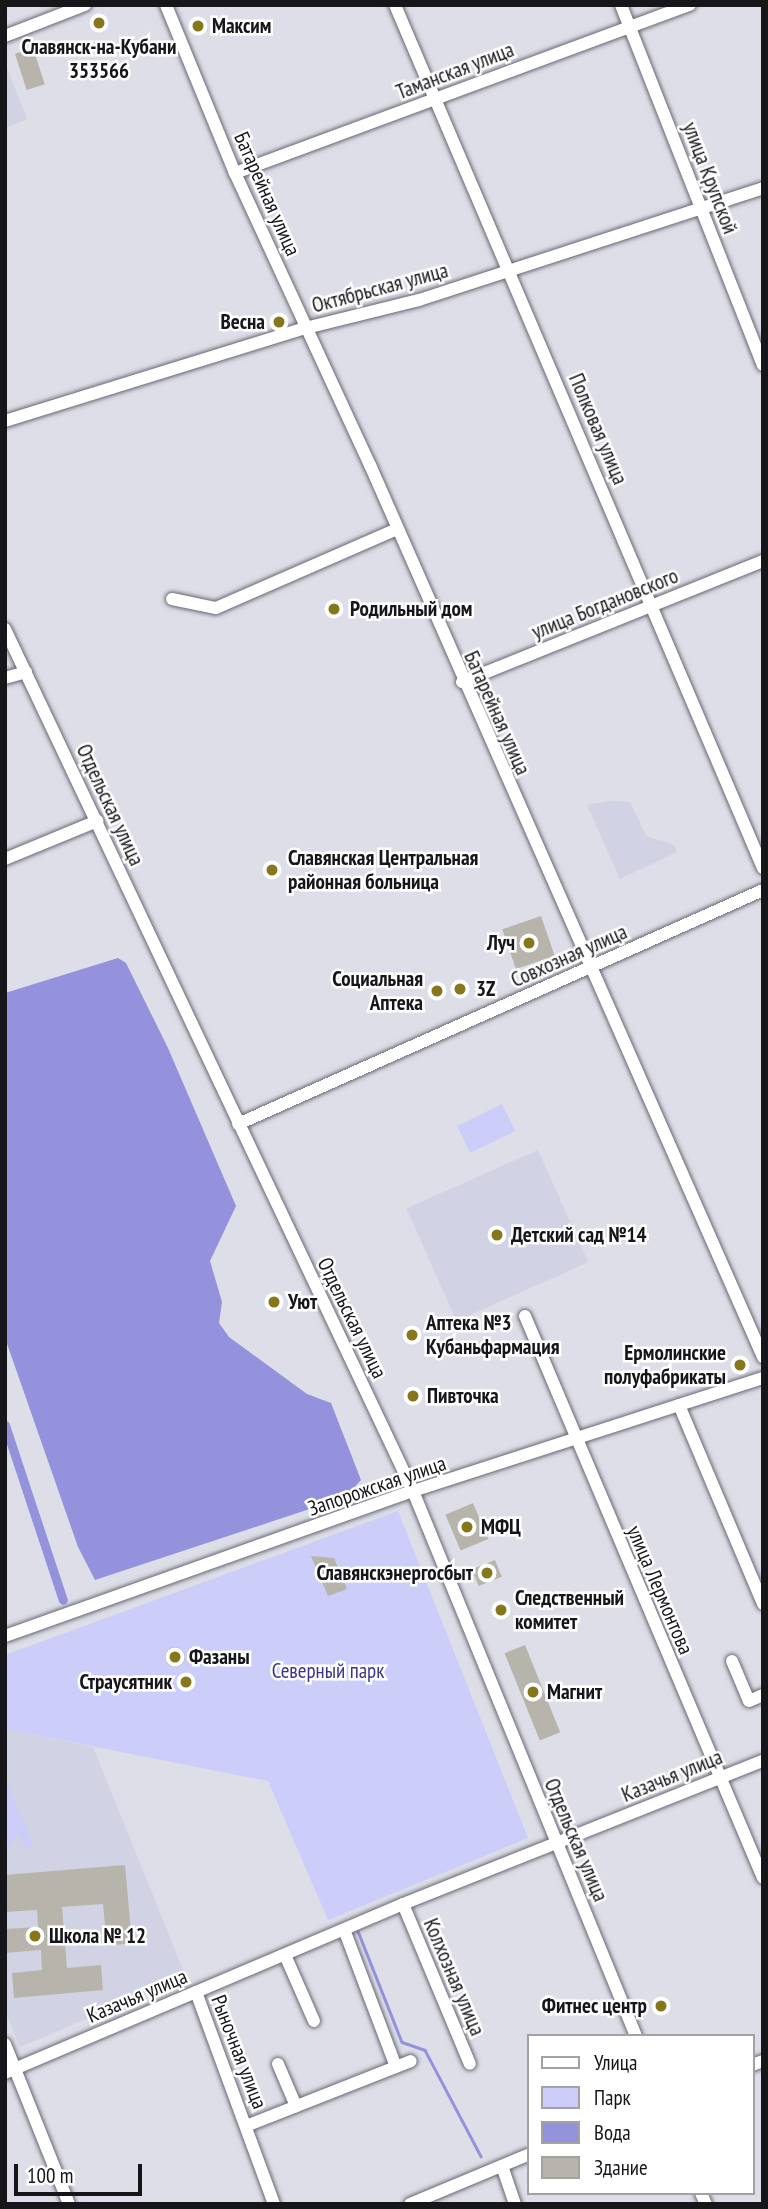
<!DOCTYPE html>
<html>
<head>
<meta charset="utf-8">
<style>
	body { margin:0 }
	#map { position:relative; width:768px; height:2209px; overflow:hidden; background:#dedee9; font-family:"PT Sans Narrow",sans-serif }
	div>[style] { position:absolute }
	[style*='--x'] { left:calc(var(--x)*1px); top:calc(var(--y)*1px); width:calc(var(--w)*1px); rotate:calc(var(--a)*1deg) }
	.built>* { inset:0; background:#d1d2e4; transform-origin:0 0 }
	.green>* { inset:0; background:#cccdf8; transform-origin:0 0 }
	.water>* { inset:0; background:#9492dc }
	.stream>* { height:2.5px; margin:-1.25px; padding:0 1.25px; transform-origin:1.25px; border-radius:1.25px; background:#9492dc }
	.canal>* { height:9px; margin:-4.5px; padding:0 4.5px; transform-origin:4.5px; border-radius:4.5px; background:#9492dc }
	.building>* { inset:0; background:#b7b5ab; transform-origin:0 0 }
	.round { border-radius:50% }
	.roads { filter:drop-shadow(0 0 2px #676871) drop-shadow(0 0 2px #676871) }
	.minor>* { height:12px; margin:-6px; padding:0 6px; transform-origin:6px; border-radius:6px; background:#fff }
	.dots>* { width:19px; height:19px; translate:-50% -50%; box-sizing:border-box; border:4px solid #fff; border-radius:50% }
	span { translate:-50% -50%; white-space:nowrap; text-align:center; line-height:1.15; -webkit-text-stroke:5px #fff; paint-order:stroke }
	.poi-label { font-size:21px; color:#16161a; font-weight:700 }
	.left { translate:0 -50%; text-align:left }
	.right { translate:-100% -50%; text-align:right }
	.street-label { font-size:21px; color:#16161a }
	.park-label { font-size:21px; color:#3f3389 }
	.frame { position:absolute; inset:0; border:7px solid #16161a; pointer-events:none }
	.legend { position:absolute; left:527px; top:2034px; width:228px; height:161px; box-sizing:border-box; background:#fff; border:2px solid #a2a2a3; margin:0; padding:9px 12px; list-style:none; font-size:21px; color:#16161a }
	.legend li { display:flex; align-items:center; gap:14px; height:35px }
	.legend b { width:35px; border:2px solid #a2a2a3 }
	.scale { position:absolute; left:14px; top:2164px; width:128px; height:32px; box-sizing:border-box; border:4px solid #16161a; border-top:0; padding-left:9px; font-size:21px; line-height:24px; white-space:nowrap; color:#16161a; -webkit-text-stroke:5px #fff; paint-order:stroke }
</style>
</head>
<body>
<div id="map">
	<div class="built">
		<div style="clip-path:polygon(5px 63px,27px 119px,5px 128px)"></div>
		<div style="clip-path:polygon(610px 801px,630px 802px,646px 836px,674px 845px,677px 852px,620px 879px,587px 805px)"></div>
		<div style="left:538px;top:1150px;width:123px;height:144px;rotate:66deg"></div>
		<div style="clip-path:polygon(5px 1729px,93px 1747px,186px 1977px,20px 2047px,5px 2011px)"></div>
	</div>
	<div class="green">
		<div style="left:502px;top:1104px;width:30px;height:50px;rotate:64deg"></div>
		<div style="clip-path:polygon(398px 1511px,528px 1838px,328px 1920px,268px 1781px,5px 1729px,5px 1655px)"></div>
		<div style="clip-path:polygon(5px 1777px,33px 1845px,25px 1848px,19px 1834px,5px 1849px)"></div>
	</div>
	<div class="water">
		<div style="clip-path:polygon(118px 958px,126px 963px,168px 1048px,236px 1206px,210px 1261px,222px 1302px,219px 1323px,229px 1337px,307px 1394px,331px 1403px,361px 1480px,346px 1497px,95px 1580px,78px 1547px,5px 1338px,5px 993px)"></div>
	</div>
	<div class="stream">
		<div style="--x:358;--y:1931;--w:119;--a:68.4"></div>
		<div style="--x:402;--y:2042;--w:24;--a:19"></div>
		<div style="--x:425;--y:2050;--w:120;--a:62.2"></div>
	</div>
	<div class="canal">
		<div style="--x:5;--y:1425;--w:184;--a:71.7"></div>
	</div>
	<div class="building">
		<div style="left:33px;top:48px;width:38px;height:19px;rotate:72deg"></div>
		<div style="left:541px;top:916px;width:42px;height:41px;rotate:71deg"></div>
		<div style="left:473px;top:1503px;width:39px;height:30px;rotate:67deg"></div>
		<div style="clip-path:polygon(311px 1556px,334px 1558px,347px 1589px,328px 1596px)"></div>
		<div style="left:495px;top:1560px;width:18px;height:25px;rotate:68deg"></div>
		<div style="left:525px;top:1645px;width:94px;height:22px;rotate:68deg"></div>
		<div class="round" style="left:165px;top:1647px;width:20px;height:20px"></div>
		<div style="clip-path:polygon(125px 1865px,132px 1943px,107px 1946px,103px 1904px,62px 1907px,67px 1968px,101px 1965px,103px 1990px,14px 1998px,12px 1973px,42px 1970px,41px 1950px,5px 1953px,5px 1929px,38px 1927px,37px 1910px,5px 1912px,5px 1875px)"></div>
	</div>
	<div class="roads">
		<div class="minor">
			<div style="--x:166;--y:5;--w:182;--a:67.7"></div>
			<div style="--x:235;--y:173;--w:322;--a:65.2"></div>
			<div style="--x:370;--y:465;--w:975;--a:66.22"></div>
			<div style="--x:395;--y:5;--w:938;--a:66.91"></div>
			<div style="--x:621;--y:5;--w:387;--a:68.5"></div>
			<div style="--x:5;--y:36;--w:86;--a:-21.2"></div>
			<div style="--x:235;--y:173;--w:485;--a:-20.3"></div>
			<div style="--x:5;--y:421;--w:315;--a:-17.2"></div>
			<div style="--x:306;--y:328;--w:116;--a:-13.9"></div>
			<div style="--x:419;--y:300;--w:362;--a:-18"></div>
			<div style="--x:172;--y:599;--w:45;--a:11.6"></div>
			<div style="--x:216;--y:608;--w:197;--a:-23.6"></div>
			<div style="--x:5;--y:629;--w:954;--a:64.67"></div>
			<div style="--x:413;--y:1491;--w:589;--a:67.75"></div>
			<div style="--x:5;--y:678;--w:22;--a:-16"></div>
			<div style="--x:462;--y:682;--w:324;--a:-21.9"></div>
			<div style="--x:5;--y:859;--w:100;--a:-22.4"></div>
			<div style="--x:238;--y:1124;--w:575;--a:-24.02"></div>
			<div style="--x:525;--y:1316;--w:610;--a:67.05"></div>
			<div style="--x:679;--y:1405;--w:216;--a:67.1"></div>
			<div style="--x:5;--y:1636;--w:433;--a:-19.6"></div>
			<div style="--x:413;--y:1491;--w:368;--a:-17.9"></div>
			<div style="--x:732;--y:1661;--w:43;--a:67"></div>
			<div style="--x:749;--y:1701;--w:15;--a:-23"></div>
			<div style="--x:403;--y:1904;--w:173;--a:67.3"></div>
			<div style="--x:345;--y:1932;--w:144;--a:69.3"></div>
			<div style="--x:285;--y:1955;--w:72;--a:66.3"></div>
			<div style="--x:196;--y:1992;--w:226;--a:69.8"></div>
			<div style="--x:5;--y:2044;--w:172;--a:68.2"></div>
			<div style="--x:278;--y:2064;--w:46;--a:66.8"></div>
			<div style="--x:752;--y:2065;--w:12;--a:-20"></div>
			<div style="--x:5;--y:2073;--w:432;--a:-23"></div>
			<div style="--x:403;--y:1904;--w:387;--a:-21.7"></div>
			<div style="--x:246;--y:2126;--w:177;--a:-21.5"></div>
			<div style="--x:502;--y:2166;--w:40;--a:71.1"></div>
			<div style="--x:701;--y:2193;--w:12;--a:66"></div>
			<div style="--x:410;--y:2204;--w:128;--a:-22.6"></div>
		</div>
	</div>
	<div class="dots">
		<div style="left:99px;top:23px;background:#86771b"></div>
		<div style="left:198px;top:26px;background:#86771b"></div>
		<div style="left:279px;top:322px;background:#86771b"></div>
		<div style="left:334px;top:609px;background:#86771b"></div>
		<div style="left:272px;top:870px;background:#86771b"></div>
		<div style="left:529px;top:943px;background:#86771b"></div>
		<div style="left:460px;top:989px;background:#86771b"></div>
		<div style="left:437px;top:991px;background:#86771b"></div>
		<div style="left:497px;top:1235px;background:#86771b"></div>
		<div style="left:274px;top:1302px;background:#86771b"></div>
		<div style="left:412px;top:1335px;background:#86771b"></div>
		<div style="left:740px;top:1365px;background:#86771b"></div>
		<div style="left:413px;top:1396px;background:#86771b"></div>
		<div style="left:467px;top:1527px;background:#86771b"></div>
		<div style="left:487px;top:1573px;background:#86771b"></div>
		<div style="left:501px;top:1610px;background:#86771b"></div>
		<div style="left:175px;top:1657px;background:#86771b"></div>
		<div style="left:186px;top:1682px;background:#86771b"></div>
		<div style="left:533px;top:1692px;background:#86771b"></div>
		<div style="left:35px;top:1936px;background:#86771b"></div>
		<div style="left:661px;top:2006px;background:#86771b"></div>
	</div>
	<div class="poi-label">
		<span class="left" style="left:212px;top:26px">Максим</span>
		<span style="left:99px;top:59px">Славянск-на-Кубани<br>353566</span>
		<span class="right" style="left:265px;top:322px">Весна</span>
		<span class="left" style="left:350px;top:609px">Родильный дом</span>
		<span class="left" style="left:288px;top:870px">Славянская Центральная<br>районная больница</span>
		<span class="right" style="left:515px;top:943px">Луч</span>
		<span class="right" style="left:423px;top:991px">Социальная<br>Аптека</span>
		<span class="left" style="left:476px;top:989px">3Z</span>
		<span class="left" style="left:511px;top:1235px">Детский сад №14</span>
		<span class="left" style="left:288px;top:1302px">Уют</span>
		<span class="left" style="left:426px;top:1335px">Аптека №3<br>Кубаньфармация</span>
		<span class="right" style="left:726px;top:1365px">Ермолинские<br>полуфабрикаты</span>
		<span class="left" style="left:427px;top:1396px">Пивточка</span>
		<span class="left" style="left:481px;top:1527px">МФЦ</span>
		<span class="right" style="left:473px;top:1573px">Славянскэнергосбыт</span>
		<span class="left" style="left:515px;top:1610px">Следственный<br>комитет</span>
		<span class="left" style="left:189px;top:1657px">Фазаны</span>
		<span class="right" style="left:172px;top:1682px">Страусятник</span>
		<span class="left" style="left:547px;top:1692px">Магнит</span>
		<span class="left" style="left:49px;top:1936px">Школа № 12</span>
		<span class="right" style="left:647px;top:2006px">Фитнес центр</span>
	</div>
	<div class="street-label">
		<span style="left:455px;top:71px;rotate:-21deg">Таманская улица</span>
		<span style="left:710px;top:178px;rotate:69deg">улица Крупской</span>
		<span style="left:267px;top:194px;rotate:66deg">Батарейная улица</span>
		<span style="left:380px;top:288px;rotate:-15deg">Октябрьская улица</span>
		<span style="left:598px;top:429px;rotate:67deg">Полковая улица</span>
		<span style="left:605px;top:604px;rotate:-22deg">улица Богдановского</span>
		<span style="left:497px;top:713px;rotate:66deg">Батарейная улица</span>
		<span style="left:110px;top:805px;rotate:65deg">Отдельская улица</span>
		<span style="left:569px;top:956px;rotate:-24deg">Совхозная улица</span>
		<span style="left:352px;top:1318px;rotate:64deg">Отдельская улица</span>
		<span style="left:377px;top:1486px;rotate:-19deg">Запорожская улица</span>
		<span style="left:660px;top:1590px;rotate:67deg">улица Лермонтова</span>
		<span style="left:672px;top:1776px;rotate:-22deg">Казачья улица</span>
		<span style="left:576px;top:1840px;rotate:67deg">Отдельская улица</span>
		<span style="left:454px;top:1977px;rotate:67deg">Колхозная улица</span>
		<span style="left:137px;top:1996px;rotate:-23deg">Казачья улица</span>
		<span style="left:239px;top:2052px;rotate:69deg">Рыночная улица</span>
	</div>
	<div class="park-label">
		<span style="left:328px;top:1671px">Северный парк</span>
	</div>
	<div class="frame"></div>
	<ul class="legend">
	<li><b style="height:9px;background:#fff"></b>Улица</li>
	<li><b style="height:19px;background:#cccdf8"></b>Парк</li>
	<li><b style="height:19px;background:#9492dc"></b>Вода</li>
	<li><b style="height:19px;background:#b7b5ab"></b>Здание</li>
	</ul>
	<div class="scale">100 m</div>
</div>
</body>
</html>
